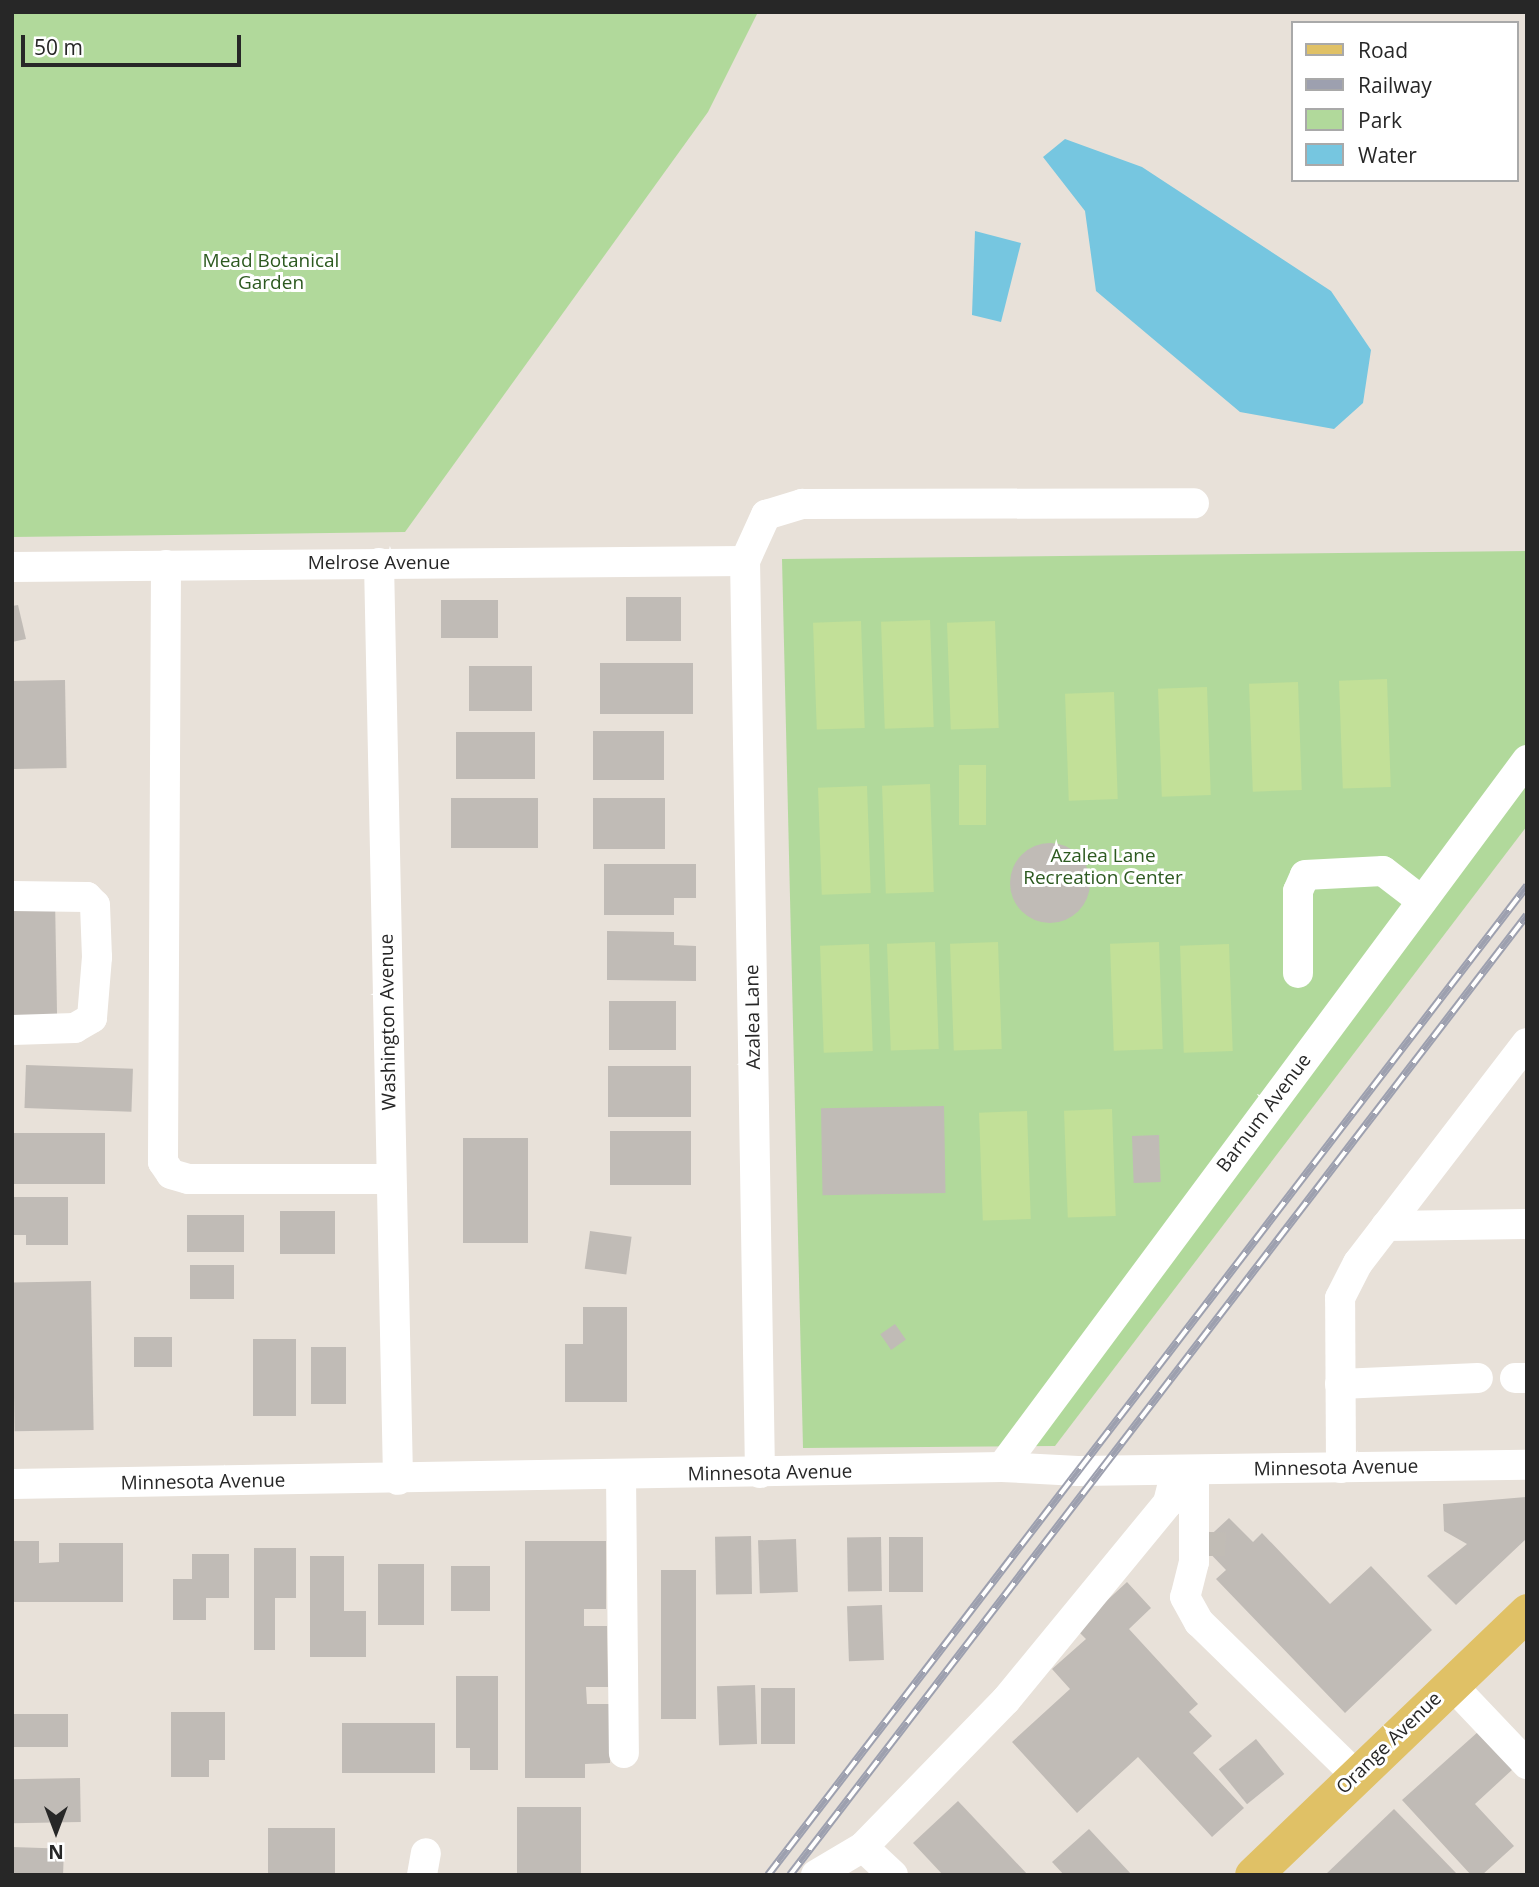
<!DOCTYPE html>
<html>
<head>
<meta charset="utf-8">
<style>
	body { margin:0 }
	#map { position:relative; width:1539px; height:1887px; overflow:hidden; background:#e8e1d9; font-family:"Open Sans",sans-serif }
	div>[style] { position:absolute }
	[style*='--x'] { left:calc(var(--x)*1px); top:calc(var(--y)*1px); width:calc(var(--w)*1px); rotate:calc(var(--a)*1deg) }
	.green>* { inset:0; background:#b1d99b }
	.pitch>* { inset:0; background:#c2e098; transform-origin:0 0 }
	.water>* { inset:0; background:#76c6e0 }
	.building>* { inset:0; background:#c0bbb6; transform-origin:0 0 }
	.round { border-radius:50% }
	.minor-tunnel>* { height:30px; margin-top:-15px; transform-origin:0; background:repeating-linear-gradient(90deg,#c1bcb5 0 30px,transparent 0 45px) }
	.minor>* { height:30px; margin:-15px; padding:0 15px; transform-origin:15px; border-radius:15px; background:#fff }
	.major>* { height:37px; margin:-18.5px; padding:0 18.5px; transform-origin:18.5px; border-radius:18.5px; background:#e0c166 }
	.rail>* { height:8px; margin-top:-4px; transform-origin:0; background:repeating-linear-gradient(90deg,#fff 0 16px,#9da0af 0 32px); box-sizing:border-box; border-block:2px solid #9da0af }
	span { translate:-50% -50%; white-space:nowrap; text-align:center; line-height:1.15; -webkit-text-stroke:6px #fff; paint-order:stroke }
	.park-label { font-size:19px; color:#2d5a20 }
	.street-label { font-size:19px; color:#272727 }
	.frame { position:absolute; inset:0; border:14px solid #272727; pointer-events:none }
	.legend { position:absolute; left:1291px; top:21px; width:228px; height:161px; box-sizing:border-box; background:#fff; border:2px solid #a9a9a9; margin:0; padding:9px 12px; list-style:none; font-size:21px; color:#272727 }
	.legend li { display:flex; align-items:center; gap:14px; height:35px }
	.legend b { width:35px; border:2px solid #a9a9a9 }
	.north { position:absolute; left:21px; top:1796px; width:70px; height:70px; -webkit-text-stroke:5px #fff; paint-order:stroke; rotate:180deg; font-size:19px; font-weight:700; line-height:28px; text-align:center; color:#272727 }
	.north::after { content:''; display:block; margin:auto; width:24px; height:32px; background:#272727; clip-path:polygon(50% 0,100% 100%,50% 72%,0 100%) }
	.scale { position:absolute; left:21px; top:35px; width:220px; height:32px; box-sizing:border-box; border:4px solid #272727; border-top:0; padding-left:9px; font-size:21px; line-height:24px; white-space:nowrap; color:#272727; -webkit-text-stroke:5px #fff; paint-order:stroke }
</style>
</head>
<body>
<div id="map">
	<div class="green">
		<div style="clip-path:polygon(12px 12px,758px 12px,708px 112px,405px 532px,12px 537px)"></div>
		<div style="clip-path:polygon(1527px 551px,1527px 826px,1055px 1446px,803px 1448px,782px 559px)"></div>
	</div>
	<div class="pitch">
		<div style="left:930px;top:620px;width:107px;height:49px;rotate:88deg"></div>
		<div style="left:861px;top:621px;width:107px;height:48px;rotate:88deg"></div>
		<div style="left:995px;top:621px;width:107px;height:48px;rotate:88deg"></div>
		<div style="left:1387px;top:679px;width:108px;height:48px;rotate:88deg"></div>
		<div style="left:1298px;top:682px;width:108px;height:49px;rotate:88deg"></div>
		<div style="left:1207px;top:687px;width:108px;height:49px;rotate:88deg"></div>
		<div style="left:1114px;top:692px;width:107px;height:49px;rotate:88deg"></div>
		<div style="left:959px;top:765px;width:27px;height:60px"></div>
		<div style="left:930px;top:784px;width:108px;height:48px;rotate:88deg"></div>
		<div style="left:867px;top:786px;width:107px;height:49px;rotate:88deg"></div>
		<div style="left:935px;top:942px;width:107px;height:48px;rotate:88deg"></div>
		<div style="left:998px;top:942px;width:107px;height:48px;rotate:88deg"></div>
		<div style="left:1159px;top:942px;width:107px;height:49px;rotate:88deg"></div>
		<div style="left:869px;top:944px;width:107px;height:49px;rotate:88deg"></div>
		<div style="left:1229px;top:944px;width:107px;height:49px;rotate:88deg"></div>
		<div style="left:1112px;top:1109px;width:107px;height:48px;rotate:88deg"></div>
		<div style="left:1027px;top:1111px;width:108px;height:48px;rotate:88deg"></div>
	</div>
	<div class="water">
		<div style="clip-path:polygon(1065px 139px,1142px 167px,1331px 291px,1371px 350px,1363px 403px,1334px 429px,1240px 412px,1096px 291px,1085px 211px,1043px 157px)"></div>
		<div style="clip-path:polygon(975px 231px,1021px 243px,1001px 322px,972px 315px)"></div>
	</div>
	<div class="building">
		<div style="left:626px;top:597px;width:55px;height:44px"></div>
		<div style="left:441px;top:600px;width:57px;height:38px"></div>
		<div style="clip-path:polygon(18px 605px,26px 639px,12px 642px,12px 606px)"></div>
		<div style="left:600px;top:663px;width:93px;height:51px"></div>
		<div style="left:469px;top:666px;width:63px;height:45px"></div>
		<div style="left:65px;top:680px;width:88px;height:53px;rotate:89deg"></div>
		<div style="left:593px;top:731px;width:71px;height:49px"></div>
		<div style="left:456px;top:732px;width:79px;height:47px"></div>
		<div style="left:451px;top:798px;width:87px;height:50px"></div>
		<div style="left:593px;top:798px;width:72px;height:51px"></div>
		<div class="round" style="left:1010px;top:843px;width:80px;height:80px"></div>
		<div style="clip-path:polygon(604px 864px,696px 864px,696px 898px,674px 898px,674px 915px,604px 915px)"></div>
		<div style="left:55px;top:898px;width:123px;height:43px;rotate:89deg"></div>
		<div style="clip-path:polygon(607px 931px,674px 932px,674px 945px,696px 946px,696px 981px,607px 980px)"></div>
		<div style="left:609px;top:1001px;width:67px;height:49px"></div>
		<div style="left:26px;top:1065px;width:107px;height:43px;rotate:2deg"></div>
		<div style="left:608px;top:1066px;width:83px;height:51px"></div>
		<div style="left:944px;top:1106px;width:87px;height:123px;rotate:89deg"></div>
		<div style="left:610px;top:1131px;width:81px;height:54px"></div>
		<div style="left:12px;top:1133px;width:93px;height:51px"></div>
		<div style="left:1159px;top:1135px;width:47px;height:27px;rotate:88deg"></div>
		<div style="left:463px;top:1138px;width:65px;height:105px"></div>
		<div style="clip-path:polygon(12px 1197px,68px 1197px,68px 1245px,26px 1245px,26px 1235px,12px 1235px)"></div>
		<div style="left:280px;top:1211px;width:55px;height:43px"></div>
		<div style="left:187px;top:1215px;width:57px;height:37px"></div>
		<div style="left:590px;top:1231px;width:42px;height:38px;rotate:8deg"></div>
		<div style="left:190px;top:1265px;width:44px;height:34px"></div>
		<div style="left:91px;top:1281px;width:149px;height:79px;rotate:89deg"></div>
		<div style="clip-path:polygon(583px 1307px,627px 1307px,627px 1402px,565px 1402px,565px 1344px,583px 1344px)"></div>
		<div style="left:895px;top:1324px;width:19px;height:18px;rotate:55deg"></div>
		<div style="left:134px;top:1337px;width:38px;height:30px"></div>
		<div style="left:253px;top:1339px;width:43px;height:77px"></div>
		<div style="left:311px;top:1347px;width:35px;height:57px"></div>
		<div style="clip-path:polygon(1527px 1497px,1527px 1538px,1456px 1605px,1427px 1576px,1467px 1544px,1444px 1531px,1443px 1504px)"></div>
		<div style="clip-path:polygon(1229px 1518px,1253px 1542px,1262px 1533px,1330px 1604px,1371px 1566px,1432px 1630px,1345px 1713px,1216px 1579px,1226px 1570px,1201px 1544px)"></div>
		<div style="left:751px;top:1536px;width:58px;height:36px;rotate:89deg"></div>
		<div style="left:881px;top:1537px;width:54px;height:34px;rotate:89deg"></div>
		<div style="left:889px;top:1537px;width:34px;height:55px"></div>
		<div style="left:796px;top:1539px;width:53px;height:38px;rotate:88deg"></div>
		<div style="clip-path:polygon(12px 1541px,39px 1541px,39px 1563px,59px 1562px,59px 1543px,123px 1543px,123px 1602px,12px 1602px)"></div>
		<div style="clip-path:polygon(525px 1541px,606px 1541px,606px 1609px,584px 1609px,584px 1626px,607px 1626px,608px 1687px,586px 1687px,587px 1704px,609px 1704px,610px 1763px,585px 1764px,585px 1778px,525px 1778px)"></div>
		<div style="clip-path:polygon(254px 1548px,296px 1548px,296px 1598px,275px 1598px,275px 1650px,254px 1650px)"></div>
		<div style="clip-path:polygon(192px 1554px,229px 1554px,229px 1598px,206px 1598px,206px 1620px,173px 1620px,173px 1579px,192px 1579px)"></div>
		<div style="clip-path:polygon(310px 1556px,344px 1556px,344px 1611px,366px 1611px,366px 1657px,310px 1657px)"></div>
		<div style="left:378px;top:1564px;width:46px;height:61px"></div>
		<div style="left:451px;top:1566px;width:39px;height:45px"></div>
		<div style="left:661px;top:1570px;width:35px;height:149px"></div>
		<div style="clip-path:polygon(1127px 1582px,1151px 1608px,1129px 1629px,1198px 1704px,1189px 1712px,1212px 1736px,1193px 1753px,1244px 1808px,1212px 1837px,1138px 1757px,1077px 1813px,1012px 1742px,1070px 1689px,1052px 1669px,1086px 1639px,1076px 1629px)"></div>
		<div style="left:882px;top:1605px;width:55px;height:35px;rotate:88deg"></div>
		<div style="clip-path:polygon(456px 1676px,498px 1676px,498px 1770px,470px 1770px,470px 1748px,456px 1748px)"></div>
		<div style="left:755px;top:1685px;width:59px;height:38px;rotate:88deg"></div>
		<div style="left:761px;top:1688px;width:34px;height:56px"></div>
		<div style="clip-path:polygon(171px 1712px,225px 1712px,225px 1760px,209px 1760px,209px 1777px,171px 1777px)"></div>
		<div style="left:12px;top:1714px;width:56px;height:33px"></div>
		<div style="left:342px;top:1723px;width:93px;height:50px"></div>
		<div style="clip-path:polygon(1479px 1731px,1513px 1769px,1475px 1804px,1514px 1846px,1482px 1875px,1471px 1875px,1402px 1800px)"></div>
		<div style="left:1256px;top:1739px;width:45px;height:48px;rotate:51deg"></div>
		<div style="left:80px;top:1778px;width:44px;height:68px;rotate:89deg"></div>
		<div style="clip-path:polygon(958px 1801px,1028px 1875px,943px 1875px,913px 1843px)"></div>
		<div style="left:517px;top:1807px;width:64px;height:67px"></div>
		<div style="clip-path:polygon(1394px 1809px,1458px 1875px,1325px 1875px)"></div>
		<div style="left:268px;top:1828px;width:67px;height:47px"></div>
		<div style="clip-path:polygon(1089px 1829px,1132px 1875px,1064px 1875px,1052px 1862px)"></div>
		<div style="left:12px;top:1847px;width:52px;height:28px;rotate:2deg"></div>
	</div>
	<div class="minor-tunnel">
		<div style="--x:1210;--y:1556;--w:24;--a:-88"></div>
	</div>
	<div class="minor">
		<div style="--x:379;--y:563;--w:917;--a:88.81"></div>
		<div style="--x:166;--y:565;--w:597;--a:90.29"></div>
		<div style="--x:163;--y:1162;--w:14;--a:56"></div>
		<div style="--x:171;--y:1174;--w:18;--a:16"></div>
		<div style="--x:188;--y:1179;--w:203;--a:0"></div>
		<div style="--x:12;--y:567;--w:733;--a:-0.47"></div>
		<div style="--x:12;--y:896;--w:75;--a:0.8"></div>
		<div style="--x:87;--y:897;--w:11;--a:45"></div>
		<div style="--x:95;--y:905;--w:52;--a:87.8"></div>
		<div style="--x:97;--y:957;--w:61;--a:94.7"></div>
		<div style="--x:92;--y:1018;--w:20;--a:150"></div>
		<div style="--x:75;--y:1028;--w:63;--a:178.2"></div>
		<div style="--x:1298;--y:973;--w:82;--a:-90"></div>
		<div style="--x:1298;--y:891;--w:17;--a:-66"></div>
		<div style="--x:1305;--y:875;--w:78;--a:-2.9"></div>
		<div style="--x:1383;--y:871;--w:49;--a:37.6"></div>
		<div style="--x:1386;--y:1226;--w:141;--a:-0.8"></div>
		<div style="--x:1515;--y:1378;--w:12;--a:0"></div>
		<div style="--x:1340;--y:1384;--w:138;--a:-2.5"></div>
		<div style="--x:1002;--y:1467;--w:881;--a:-53.4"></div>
		<div style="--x:1341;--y:1468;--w:170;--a:-90.3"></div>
		<div style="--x:1340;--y:1298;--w:39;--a:-63"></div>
		<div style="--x:1358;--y:1263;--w:277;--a:-52.5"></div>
		<div style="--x:1194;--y:1470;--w:92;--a:90"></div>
		<div style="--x:1194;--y:1562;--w:36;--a:104"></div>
		<div style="--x:1185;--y:1597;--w:29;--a:61"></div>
		<div style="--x:1199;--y:1622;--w:219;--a:44.3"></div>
		<div style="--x:760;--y:1473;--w:912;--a:-90.94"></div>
		<div style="--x:745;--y:561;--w:51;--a:-65.5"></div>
		<div style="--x:766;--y:515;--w:38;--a:-17"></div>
		<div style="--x:802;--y:504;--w:392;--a:-0.1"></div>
		<div style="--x:621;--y:1476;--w:277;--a:89.4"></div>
		<div style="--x:12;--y:1484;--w:990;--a:-0.98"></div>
		<div style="--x:1002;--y:1467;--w:76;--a:3"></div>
		<div style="--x:1078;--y:1471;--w:449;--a:-0.8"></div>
		<div style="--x:1450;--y:1683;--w:112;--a:46.5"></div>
		<div style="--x:863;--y:1847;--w:205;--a:-45.8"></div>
		<div style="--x:1006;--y:1700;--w:255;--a:-50.6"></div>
		<div style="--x:1168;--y:1503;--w:34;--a:-76"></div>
		<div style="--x:422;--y:1875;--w:22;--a:-80"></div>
		<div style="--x:816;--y:1875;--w:55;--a:-30.8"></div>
		<div style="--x:863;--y:1847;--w:41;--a:43"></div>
	</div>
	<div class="major">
		<div style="--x:1253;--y:1875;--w:380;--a:-43.8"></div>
	</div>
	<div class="rail">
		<div style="--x:768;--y:1875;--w:1247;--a:-52.5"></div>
		<div style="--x:790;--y:1875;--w:1210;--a:-52.49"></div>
	</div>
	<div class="park-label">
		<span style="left:271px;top:272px">Mead Botanical<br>Garden</span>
		<span style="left:1103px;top:867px">Azalea Lane<br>Recreation Center</span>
	</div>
	<div class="street-label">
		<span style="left:379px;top:563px">Melrose Avenue</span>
		<span style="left:753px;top:1017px;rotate:-91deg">Azalea Lane</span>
		<span style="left:388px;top:1022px;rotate:-91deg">Washington Avenue</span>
		<span style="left:1264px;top:1113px;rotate:-53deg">Barnum Avenue</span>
		<span style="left:1336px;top:1468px;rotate:-1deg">Minnesota Avenue</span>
		<span style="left:770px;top:1473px;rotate:-1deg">Minnesota Avenue</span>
		<span style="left:203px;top:1482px;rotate:-1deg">Minnesota Avenue</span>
		<span style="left:1389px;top:1743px;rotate:-44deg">Orange Avenue</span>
	</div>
	<div class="frame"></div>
	<ul class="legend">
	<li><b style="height:9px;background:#e0c166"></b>Road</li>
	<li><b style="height:9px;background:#9da0af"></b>Railway</li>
	<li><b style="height:19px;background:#b1d99b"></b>Park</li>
	<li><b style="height:19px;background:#76c6e0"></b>Water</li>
	</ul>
	<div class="north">N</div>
	<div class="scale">50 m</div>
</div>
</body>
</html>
